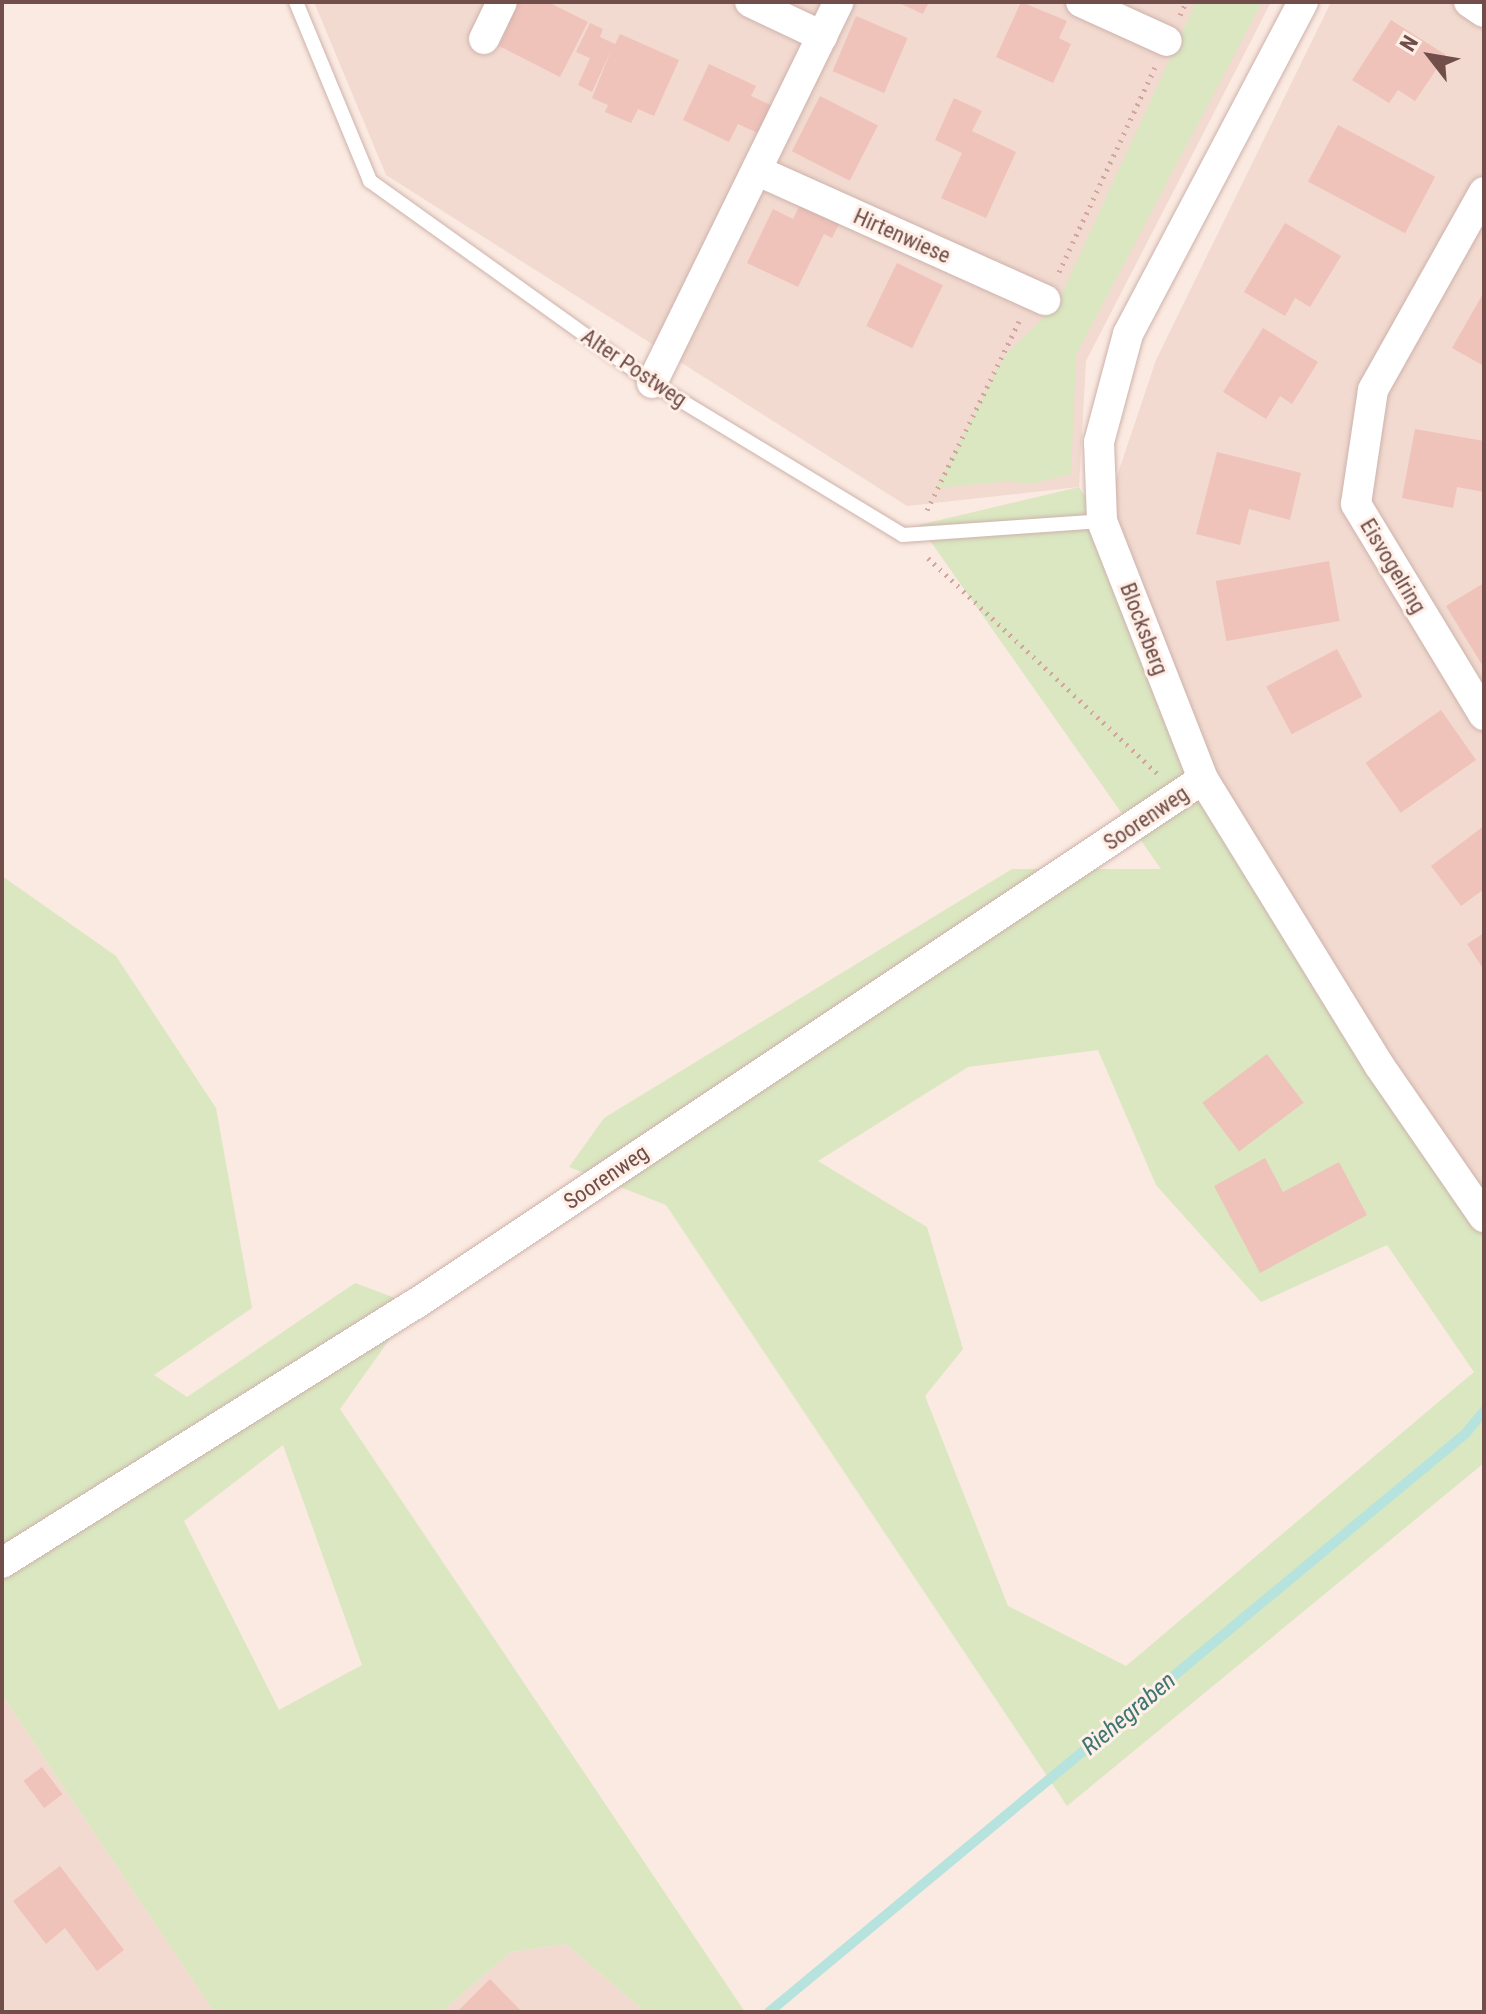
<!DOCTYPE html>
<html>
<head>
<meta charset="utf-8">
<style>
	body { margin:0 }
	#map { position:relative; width:1486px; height:2014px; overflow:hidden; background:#fbeae1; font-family:"Roboto Condensed",sans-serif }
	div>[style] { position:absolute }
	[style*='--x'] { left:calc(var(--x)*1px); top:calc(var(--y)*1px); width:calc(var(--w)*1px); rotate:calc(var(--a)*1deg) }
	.residential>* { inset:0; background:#f2dad0 }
	.green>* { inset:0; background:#dae7c1 }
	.stream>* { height:10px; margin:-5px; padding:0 5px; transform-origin:5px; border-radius:5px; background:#b7e3df }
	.building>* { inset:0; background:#efc2ba; transform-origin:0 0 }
	.path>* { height:5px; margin-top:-2.5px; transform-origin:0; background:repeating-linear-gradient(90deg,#d3a59e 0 2px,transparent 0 8px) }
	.roads { filter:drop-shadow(0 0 2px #cdb2ab) drop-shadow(0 0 2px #cdb2ab) }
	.service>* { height:14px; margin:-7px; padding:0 7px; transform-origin:7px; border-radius:7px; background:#fff }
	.minor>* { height:30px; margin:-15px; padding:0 15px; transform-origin:15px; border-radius:15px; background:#fff }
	span { translate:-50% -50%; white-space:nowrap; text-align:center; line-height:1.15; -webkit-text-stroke:6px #feefe7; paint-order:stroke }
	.street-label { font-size:22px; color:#714e49 }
	.water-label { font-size:24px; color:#3e7672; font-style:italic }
	.frame { position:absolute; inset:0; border:4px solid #714e49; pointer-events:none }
	.north { position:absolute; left:1390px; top:16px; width:80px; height:80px; -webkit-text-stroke:6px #feefe7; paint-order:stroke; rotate:301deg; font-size:22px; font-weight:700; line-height:32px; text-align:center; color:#714e49 }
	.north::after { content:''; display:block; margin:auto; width:28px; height:36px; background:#714e49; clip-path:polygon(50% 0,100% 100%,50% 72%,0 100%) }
</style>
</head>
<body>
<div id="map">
	<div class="residential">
		<div style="clip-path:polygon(314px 2px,1271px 2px,1086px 361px,1079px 487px,907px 506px,386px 175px)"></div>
		<div style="clip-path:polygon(1331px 2px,1484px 2px,1484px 1217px,1203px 779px,1102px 521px,1156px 360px)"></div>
		<div style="clip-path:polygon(2px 1695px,214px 2012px,2px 2012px)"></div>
		<div style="clip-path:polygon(566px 1944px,645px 2012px,441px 2012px,511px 1952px)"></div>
	</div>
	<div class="green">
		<div style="clip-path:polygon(1196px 2px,1262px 2px,1076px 355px,1071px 474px,1030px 484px,1010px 481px,936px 488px,1004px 357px,1057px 304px)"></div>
		<div style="clip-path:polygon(evenodd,1079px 487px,1102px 521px,1203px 779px,1484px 1207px,1484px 1463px,1067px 1806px,666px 1205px,569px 1167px,604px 1118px,1012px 869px,1161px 869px,919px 525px,1079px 487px,1098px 1050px,1156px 1185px,1261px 1302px,1387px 1245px,1474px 1372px,1126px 1666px,1008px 1606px,925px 1396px,963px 1349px,927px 1227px,818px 1161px,968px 1067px,1098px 1050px)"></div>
		<div style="clip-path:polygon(evenodd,2px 876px,116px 956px,216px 1108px,252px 1308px,154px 1375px,187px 1397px,355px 1283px,414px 1305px,340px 1409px,745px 2012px,645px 2012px,566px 1944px,511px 1952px,441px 2012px,214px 2012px,2px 1695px,2px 876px,283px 1445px,362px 1665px,279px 1710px,184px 1521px,283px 1445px)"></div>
	</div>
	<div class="stream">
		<div style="--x:769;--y:2012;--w:905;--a:-39.71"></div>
		<div style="--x:1465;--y:1434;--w:30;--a:-50"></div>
	</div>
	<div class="building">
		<div style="clip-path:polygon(509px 2px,548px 2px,588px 22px,560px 77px,499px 46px,508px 27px,499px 22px)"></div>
		<div style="clip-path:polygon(897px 2px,929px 2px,923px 14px)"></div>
		<div style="clip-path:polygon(1021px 2px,1067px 21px,1059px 38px,1071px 44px,1053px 83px,996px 57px)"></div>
		<div style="left:856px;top:16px;width:56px;height:60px;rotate:23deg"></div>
		<div style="clip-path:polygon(1391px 20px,1446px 55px,1415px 101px,1398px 90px,1389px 103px,1352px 80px)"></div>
		<div style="clip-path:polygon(590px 23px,603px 29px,600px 37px,615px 44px,620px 34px,679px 60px,654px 116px,638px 109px,631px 123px,605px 112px,608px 105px,592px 98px,612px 48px,592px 92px,578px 85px,590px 58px,576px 52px)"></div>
		<div style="clip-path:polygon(709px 64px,756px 86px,751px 96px,777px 108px,764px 136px,738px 124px,729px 142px,683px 120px)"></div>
		<div style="left:820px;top:96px;width:65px;height:62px;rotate:27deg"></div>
		<div style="clip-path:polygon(954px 98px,982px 111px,972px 131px,1016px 152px,986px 218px,941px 198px,962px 153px,935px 140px)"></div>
		<div style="left:1338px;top:125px;width:110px;height:64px;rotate:28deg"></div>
		<div style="clip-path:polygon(803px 199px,842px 218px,832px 238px,824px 234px,798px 287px,747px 263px,773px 209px,793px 219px)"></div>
		<div style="clip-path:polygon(1285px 223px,1341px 256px,1310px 307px,1295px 298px,1285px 316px,1244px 292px)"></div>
		<div style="left:897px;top:263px;width:51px;height:70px;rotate:26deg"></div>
		<div style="clip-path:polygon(1484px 292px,1484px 366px,1452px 348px)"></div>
		<div style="clip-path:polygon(1263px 328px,1318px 362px,1292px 404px,1280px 396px,1266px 419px,1223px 392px)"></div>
		<div style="clip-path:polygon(1415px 429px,1484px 441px,1484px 492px,1457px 487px,1453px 508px,1402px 498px)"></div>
		<div style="clip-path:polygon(1217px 452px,1301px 473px,1290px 520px,1249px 509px,1240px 545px,1196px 534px)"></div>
		<div style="left:1329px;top:561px;width:61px;height:115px;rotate:80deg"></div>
		<div style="clip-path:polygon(1484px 583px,1484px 668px,1446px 606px)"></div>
		<div style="left:1337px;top:649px;width:54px;height:80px;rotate:62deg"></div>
		<div style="left:1441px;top:710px;width:61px;height:92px;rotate:55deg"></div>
		<div style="clip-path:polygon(1484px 826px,1484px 889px,1461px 906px,1431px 866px)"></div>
		<div style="clip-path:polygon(1484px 933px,1484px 970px,1467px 944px)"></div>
		<div style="left:1267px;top:1054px;width:61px;height:81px;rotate:53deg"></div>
		<div style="clip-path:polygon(1265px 1158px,1283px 1192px,1339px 1162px,1367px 1215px,1260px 1273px,1214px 1186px)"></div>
		<div style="left:42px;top:1767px;width:34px;height:23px;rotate:53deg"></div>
		<div style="clip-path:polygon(60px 1866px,124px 1950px,97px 1971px,65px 1928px,46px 1944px,13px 1901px)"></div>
		<div style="clip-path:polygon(490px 1979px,522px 2012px,457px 2012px)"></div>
	</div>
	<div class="path">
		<div style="--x:1180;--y:15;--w:14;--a:-65"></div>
		<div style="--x:1059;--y:272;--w:226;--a:-64.9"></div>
		<div style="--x:927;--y:510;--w:210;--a:-64"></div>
		<div style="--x:928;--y:558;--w:314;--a:43.2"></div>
	</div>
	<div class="roads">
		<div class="service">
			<div style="--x:296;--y:2;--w:194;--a:67.5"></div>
			<div style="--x:370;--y:181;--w:347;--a:35.6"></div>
			<div style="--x:652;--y:383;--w:293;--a:31.2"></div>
			<div style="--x:903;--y:535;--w:199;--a:-4"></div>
		</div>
		<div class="minor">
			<div style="--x:750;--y:2;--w:80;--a:25.3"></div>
			<div style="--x:1081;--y:2;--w:94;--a:24.4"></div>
			<div style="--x:1303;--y:2;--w:375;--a:117.8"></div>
			<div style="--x:1128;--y:334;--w:112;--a:105"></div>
			<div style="--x:1099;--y:442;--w:79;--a:87.8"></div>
			<div style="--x:1102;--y:521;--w:277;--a:68.6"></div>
			<div style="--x:1203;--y:779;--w:336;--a:58.4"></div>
			<div style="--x:1379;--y:1065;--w:185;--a:55.4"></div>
			<div style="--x:1469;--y:2;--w:18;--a:34"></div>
			<div style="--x:484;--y:39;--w:41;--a:-64.1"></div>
			<div style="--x:758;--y:171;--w:315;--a:24.2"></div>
			<div style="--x:1484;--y:192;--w:227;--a:119.3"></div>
			<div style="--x:1373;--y:390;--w:115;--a:98.5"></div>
			<div style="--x:1356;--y:504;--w:247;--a:58.8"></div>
			<div style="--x:652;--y:383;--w:424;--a:-63.9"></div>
			<div style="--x:2;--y:1563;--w:486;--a:-32.1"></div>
			<div style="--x:414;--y:1305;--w:948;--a:-33.69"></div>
		</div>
	</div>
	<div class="street-label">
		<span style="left:902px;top:236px;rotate:24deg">Hirtenwiese</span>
		<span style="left:634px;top:368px;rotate:34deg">Alter Postweg</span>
		<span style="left:1393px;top:566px;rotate:59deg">Eisvogelring</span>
		<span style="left:1144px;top:629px;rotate:69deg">Blocksberg</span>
		<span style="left:1146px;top:818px;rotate:-34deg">Soorenweg</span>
		<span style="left:606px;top:1177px;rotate:-34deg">Soorenweg</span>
	</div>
	<div class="water-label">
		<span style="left:1129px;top:1714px;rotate:-40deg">Riehegraben</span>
	</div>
	<div class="frame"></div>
	<div class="north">N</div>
</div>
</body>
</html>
